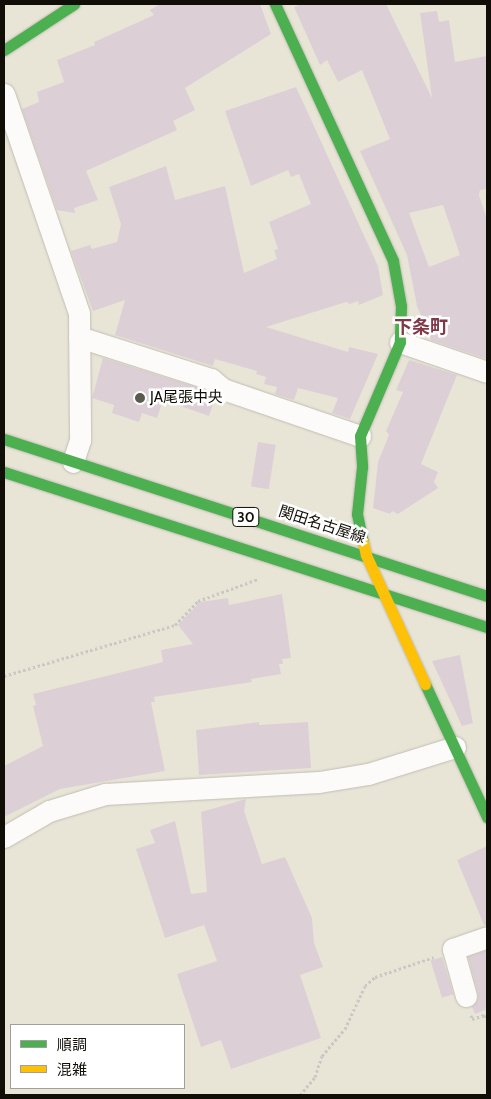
<!DOCTYPE html>
<html>
<head>
<meta charset="utf-8">
<style>
	body { margin:0 }
	#map { position:relative; width:491px; height:1099px; overflow:hidden; background:#e8e5d7; font-family:Cabin,"Noto Sans JP",sans-serif }
	div>[style] { position:absolute }
	[style*='--x'] { left:calc(var(--x)*1px); top:calc(var(--y)*1px); width:calc(var(--w)*1px); rotate:calc(var(--a)*1deg) }
	.building>* { inset:0; background:#dcd0d6; transform-origin:0 0 }
	.path>* { height:3px; margin-top:-1.5px; transform-origin:0; background:repeating-linear-gradient(90deg,#cac8c4 0 2.5px,transparent 0 5px) }
	.roads { filter:drop-shadow(0 0 1px #c0bdb2) drop-shadow(0 0 1px #c0bdb2) }
	.street>* { height:21px; margin:-10.5px; padding:0 10.5px; transform-origin:10.5px; border-radius:10.5px; background:#fcfbf9 }
	.fast>* { height:11px; margin:-5.5px; padding:0 5.5px; transform-origin:5.5px; border-radius:5.5px; background:#4caf50 }
	.slow>* { height:11px; margin:-5.5px; padding:0 5.5px; transform-origin:5.5px; border-radius:5.5px; background:#ffc107 }
	.dots>* { width:14px; height:14px; translate:-50% -50%; box-sizing:border-box; border:2px solid #fff; border-radius:50% }
	span { translate:-50% -50%; white-space:nowrap; text-align:center; line-height:1.15; -webkit-text-stroke:5px #fff; paint-order:stroke }
	.shield-label span { padding:1px 4px; background:#fff; border:1px solid; border-radius:4px; -webkit-text-stroke-width:0 }
	.shield-label { font-size:14px; color:#100e06; font-weight:700 }
	.poi-label { font-size:15px; color:#100e06 }
	.left { translate:0 -50%; text-align:left }
	.street-label { font-size:15px; color:#100e06 }
	.quarter-label { font-size:18px; color:#813948; font-weight:700 }
	.frame { position:absolute; inset:0; border:5px solid #100e06; pointer-events:none }
	.legend { position:absolute; left:10px; top:1024px; width:175px; height:65px; box-sizing:border-box; background:#fff; border:1px solid #9f9f9b; margin:0; padding:6px 9px; list-style:none; font-size:15px; color:#100e06 }
	.legend li { display:flex; align-items:center; gap:10px; height:25px }
	.legend b { width:25px; border:1px solid #9f9f9b }
</style>
</head>
<body>
<div id="map">
	<div class="building">
		<div style="clip-path:polygon(160px 4px,260px 4px,271px 34px,185px 88px,195px 110px,173px 121px,177px 130px,86px 171px,98px 200px,74px 208px,75px 213px,57px 210px,22px 109px,39px 102px,37px 92px,64px 82px,57px 60px,95px 45px,94px 42px,154px 15px,150px 10px)"></div>
		<div style="clip-path:polygon(evenodd,301px 4px,386px 4px,432px 98px,420px 13px,437px 11px,439px 22px,449px 20px,455px 62px,487px 56px,487px 189px,480px 190px,479px 195px,487px 219px,487px 359px,431px 340px,417px 306px,407px 255px,360px 151px,390px 139px,362px 70px,338px 82px,327px 60px,320px 65px,294px 7px,301px 4px,443px 205px,460px 255px,429px 267px,409px 213px,443px 205px)"></div>
		<div style="clip-path:polygon(296px 87px,378px 266px,383px 295px,359px 305px,358px 301px,350px 304px,346px 302px,266px 327px,348px 352px,349px 347px,378px 354px,350px 419px,332px 413px,338px 398px,298px 388px,294px 400px,275px 394px,277px 387px,264px 384px,266px 377px,256px 374px,257px 371px,215px 359px,213px 366px,115px 335px,125px 300px,93px 311px,71px 251px,90px 245px,92px 249px,117px 242px,121px 224px,109px 187px,166px 166px,175px 200px,225px 186px,244px 273px,277px 259px,274px 250px,278px 249px,269px 222px,311px 204px,299px 174px,291px 177px,288px 170px,251px 186px,225px 111px)"></div>
		<div style="clip-path:polygon(103px 358px,205px 390px,215px 398px,209px 416px,163px 400px,157px 418px,142px 413px,139px 422px,112px 413px,114px 405px,92px 398px)"></div>
		<div style="clip-path:polygon(409px 360px,457px 375px,421px 464px,438px 472px,434px 482px,438px 488px,398px 514px,392px 511px,390px 514px,373px 508px,378px 462px,389px 435px,386px 431px,403px 392px,396px 390px)"></div>
		<div style="left:258px;top:442px;width:18px;height:45px;rotate:9deg"></div>
		<div style="clip-path:polygon(282px 594px,291px 658px,282px 659px,283px 664px,279px 664px,281px 674px,251px 679px,252px 682px,154px 697px,155px 702px,151px 702px,165px 771px,60px 789px,4px 817px,4px 766px,43px 746px,33px 706px,36px 705px,33px 694px,163px 662px,161px 650px,193px 644px,178px 625px,200px 602px,228px 598px,229px 605px)"></div>
		<div style="clip-path:polygon(460px 655px,473px 723px,462px 726px,432px 661px)"></div>
		<div style="clip-path:polygon(259px 722px,259px 725px,308px 722px,311px 768px,199px 775px,196px 730px)"></div>
		<div style="clip-path:polygon(246px 799px,244px 811px,262px 864px,285px 857px,312px 918px,314px 943px,323px 967px,300px 975px,321px 1038px,231px 1069px,221px 1040px,201px 1047px,177px 974px,217px 961px,204px 925px,165px 938px,136px 849px,155px 843px,150px 830px,175px 821px,191px 894px,207px 892px,201px 812px)"></div>
		<div style="clip-path:polygon(487px 846px,487px 925px,484px 925px,457px 860px)"></div>
		<div style="clip-path:polygon(487px 950px,487px 1009px,475px 1014px,472px 1007px,478px 1000px,478px 993px,468px 957px)"></div>
		<div style="left:442px;top:957px;width:39px;height:12px;rotate:73deg"></div>
	</div>
	<div class="path">
		<div style="--x:4;--y:676;--w:178;--a:-16.6"></div>
		<div style="--x:175;--y:625;--w:33;--a:-46"></div>
		<div style="--x:198;--y:601;--w:64;--a:-20.1"></div>
		<div style="--x:471;--y:1015;--w:4;--a:76"></div>
		<div style="--x:472;--y:1019;--w:13;--a:-18"></div>
		<div style="--x:484;--y:1015;--w:5;--a:53"></div>
		<div style="--x:300;--y:1095;--w:23;--a:-50"></div>
		<div style="--x:315;--y:1077;--w:22;--a:-72"></div>
		<div style="--x:322;--y:1056;--w:35;--a:-50"></div>
		<div style="--x:345;--y:1029;--w:47;--a:-65.1"></div>
		<div style="--x:365;--y:986;--w:13;--a:-42"></div>
		<div style="--x:375;--y:977;--w:62;--a:-18.7"></div>
	</div>
	<div class="roads">
		<div class="street">
			<div style="--x:4;--y:94;--w:231;--a:71.1"></div>
			<div style="--x:79;--y:313;--w:127;--a:89.5"></div>
			<div style="--x:80;--y:440;--w:23;--a:108"></div>
			<div style="--x:79;--y:337;--w:139;--a:17.7"></div>
			<div style="--x:211;--y:379;--w:16;--a:40"></div>
			<div style="--x:223;--y:389;--w:145;--a:18.9"></div>
			<div style="--x:400;--y:342;--w:92;--a:19"></div>
			<div style="--x:4;--y:837;--w:52;--a:-30"></div>
			<div style="--x:49;--y:811;--w:59;--a:-16.9"></div>
			<div style="--x:105;--y:794;--w:214;--a:-3.2"></div>
			<div style="--x:319;--y:782;--w:50;--a:-9.3"></div>
			<div style="--x:368;--y:774;--w:91;--a:-17.2"></div>
			<div style="--x:466;--y:996;--w:49;--a:-105.5"></div>
			<div style="--x:453;--y:949;--w:36;--a:-19"></div>
		</div>
		<div class="fast">
			<div style="--x:275;--y:4;--w:283;--a:65.3"></div>
			<div style="--x:393;--y:261;--w:46;--a:79.9"></div>
			<div style="--x:401;--y:306;--w:36;--a:92"></div>
			<div style="--x:400;--y:342;--w:102;--a:113.1"></div>
			<div style="--x:360;--y:436;--w:31;--a:86"></div>
			<div style="--x:362;--y:467;--w:47;--a:96.1"></div>
			<div style="--x:357;--y:514;--w:29;--a:78"></div>
			<div style="--x:4;--y:50;--w:84;--a:-33.3"></div>
			<div style="--x:4;--y:439;--w:508;--a:18.01"></div>
			<div style="--x:4;--y:472;--w:507;--a:17.79"></div>
			<div style="--x:425;--y:684;--w:147;--a:65"></div>
		</div>
		<div class="slow">
			<div style="--x:363;--y:542;--w:13;--a:77"></div>
			<div style="--x:366;--y:555;--w:142;--a:65.4"></div>
		</div>
	</div>
	<div class="dots">
		<div style="left:140px;top:398px;background:#5c594f"></div>
	</div>
	<div class="shield-label">
		<span style="left:246px;top:517px">30</span>
	</div>
	<div class="poi-label">
		<span class="left" style="left:150px;top:398px">JA尾張中央</span>
	</div>
	<div class="street-label">
		<span style="left:322px;top:525px;rotate:18deg">関田名古屋線</span>
	</div>
	<div class="quarter-label">
		<span style="left:421px;top:327px">下条町</span>
	</div>
	<div class="frame"></div>
	<ul class="legend">
	<li><b style="height:6px;background:#4caf50"></b>順調</li>
	<li><b style="height:6px;background:#ffc107"></b>混雑</li>
	</ul>
</div>
</body>
</html>
